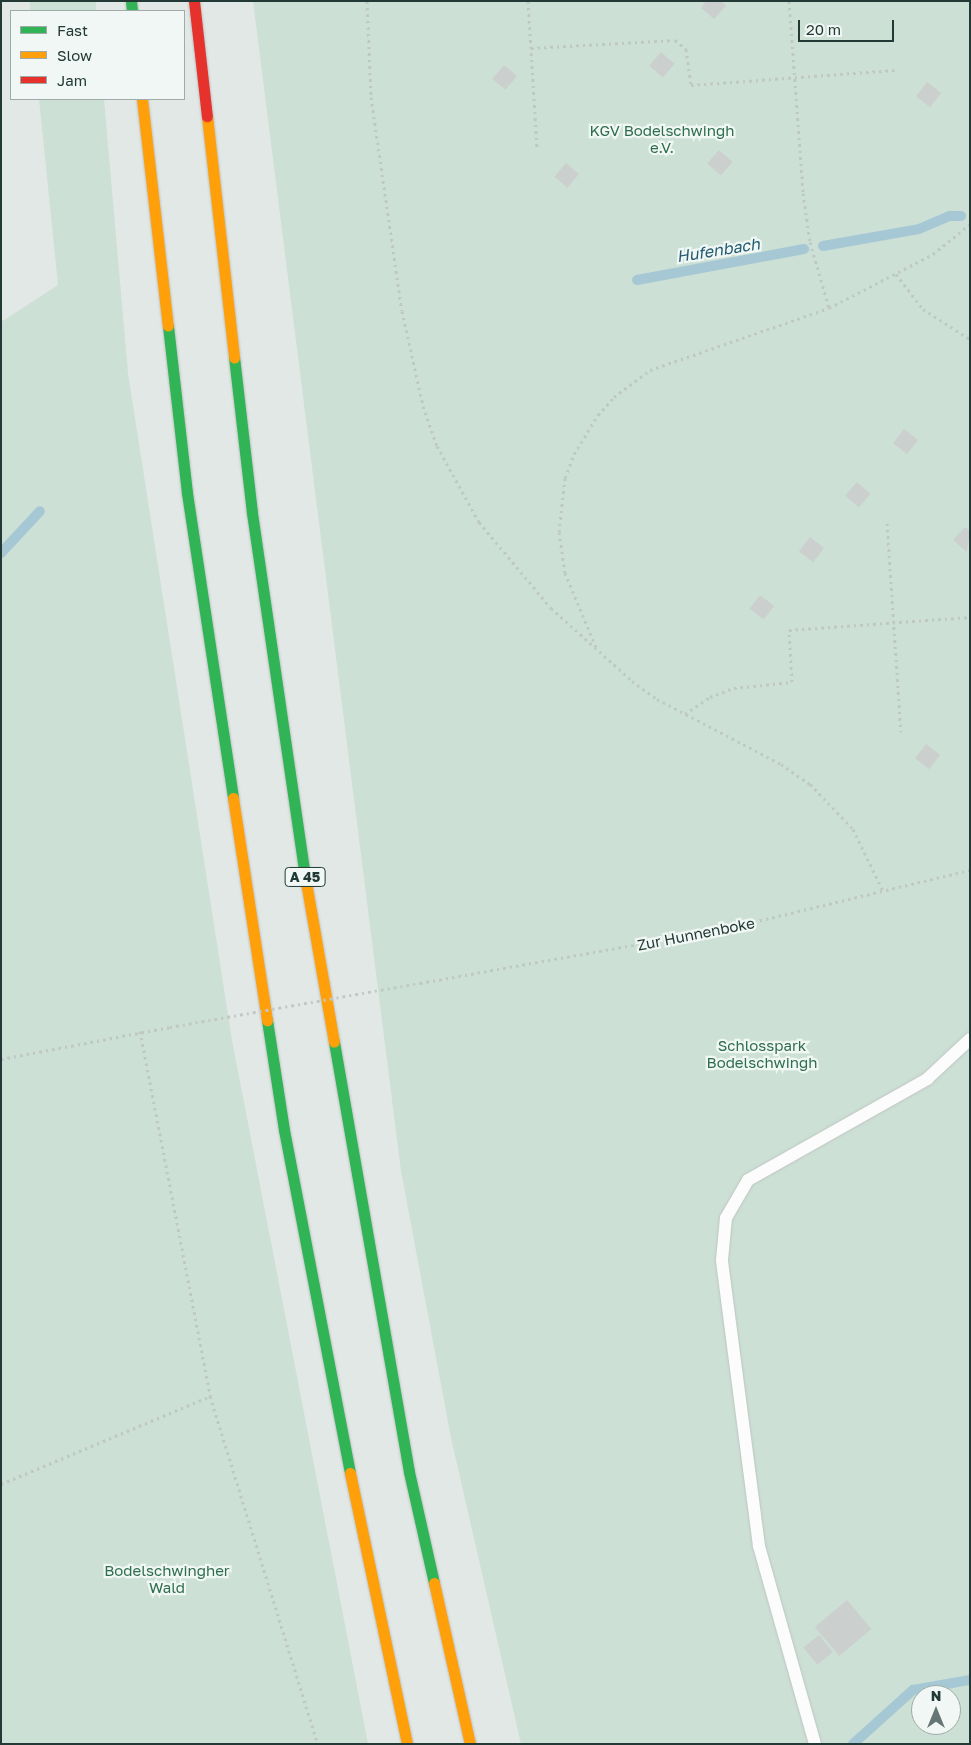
<!DOCTYPE html>
<html>
<head>
<meta charset="utf-8">
<style>
	body { margin:0 }
	#map { position:relative; width:971px; height:1745px; overflow:hidden; background:#e2e8e6; font-family:"Golos Text",sans-serif }
	div>[style] { position:absolute }
	[style*='--x'] { left:calc(var(--x)*1px); top:calc(var(--y)*1px); width:calc(var(--w)*1px); rotate:calc(var(--a)*1deg) }
	.green>* { inset:0; background:#cce0d5; transform-origin:0 0 }
	.stream>* { height:10px; margin:-5px; padding:0 5px; transform-origin:5px; border-radius:5px; background:#a6c8d4 }
	.building>* { inset:0; background:#cbd0cf; transform-origin:0 0 }
	.path>* { height:3px; margin-top:-1.5px; transform-origin:0; background:repeating-linear-gradient(90deg,#c0c8c6 0 2.5px,transparent 0 6.5px) }
	.roads { filter:drop-shadow(0 0 1px #bfc4c3) drop-shadow(0 0 1px #bfc4c3) }
	.lane>* { height:12px; margin:-6px; padding:0 6px; transform-origin:6px; border-radius:6px; background:#fbfcfb }
	.fast>* { height:11px; margin:-5.5px; padding:0 5.5px; transform-origin:5.5px; border-radius:5.5px; background:#30b455 }
	.slow>* { height:11px; margin:-5.5px; padding:0 5.5px; transform-origin:5.5px; border-radius:5.5px; background:#ff9f0a }
	.jam>* { height:11px; margin:-5.5px; padding:0 5.5px; transform-origin:5.5px; border-radius:5.5px; background:#e5322d }
	.path-bridge>* { height:3px; margin-top:-1.5px; transform-origin:0; background:repeating-linear-gradient(90deg,#c0c8c6 0 2.5px,transparent 0 6.5px) }
	span { translate:-50% -50%; white-space:nowrap; text-align:center; line-height:1.15; -webkit-text-stroke:4.5px #f0f7f4; paint-order:stroke }
	.shield-label span { padding:1px 4px; background:#f0f7f4; border:1px solid; border-radius:4px; -webkit-text-stroke-width:0 }
	.shield-label { font-size:14px; color:#223936; font-weight:700 }
	.park-label { font-size:15px; color:#2f6d4f }
	.street-label { font-size:15px; color:#223936 }
	.water-label { font-size:16px; color:#215a71; font-style:italic }
	.frame { position:absolute; inset:0; border:2px solid #223936; pointer-events:none }
	.legend { position:absolute; left:10px; top:10px; width:175px; height:90px; box-sizing:border-box; background:#f0f7f4; border:1px solid #9eaba8; margin:0; padding:6px 9px; list-style:none; font-size:15px; color:#223936 }
	.legend li { display:flex; align-items:center; gap:10px; height:25px }
	.legend b { width:25px; border:1px solid #9eaba8 }
	.north { position:absolute; left:911px; top:1685px; width:50px; height:50px; box-sizing:border-box; background:#f0f7f4; border:1px solid #9eaba8; border-radius:50%; rotate:0deg; font-size:14px; font-weight:700; line-height:20px; text-align:center; color:#223936 }
	.north::after { content:''; display:block; margin:auto; width:18px; height:22px; background:#657674; clip-path:polygon(50% 0,100% 100%,50% 72%,0 100%) }
	.scale { position:absolute; left:798px; top:20px; width:96px; height:22px; box-sizing:border-box; border:2px solid #223936; border-top:0; padding-left:6px; font-size:15px; line-height:18px; white-space:nowrap; color:#223936; -webkit-text-stroke:4px #f0f7f4; paint-order:stroke }
</style>
</head>
<body>
<div id="map">
	<div class="green">
		<div style="left:30px;top:1px;width:66px;height:10px"></div>
		<div style="clip-path:polygon(evenodd,253px 1px,970px 1px,970px 1744px,521px 1744px,451px 1438px,401px 1171px,253px 1px,921px 1695px,951px 1695px,951px 1725px,921px 1725px,921px 1695px)"></div>
		<div style="clip-path:polygon(39px 99px,104px 99px,128px 373px,232px 1040px,368px 1744px,1px 1744px,1px 322px,58px 285px)"></div>
	</div>
	<div class="stream">
		<div style="--x:823;--y:246;--w:97;--a:-10"></div>
		<div style="--x:919;--y:229;--w:34;--a:-23"></div>
		<div style="--x:950;--y:216;--w:11;--a:0"></div>
		<div style="--x:637;--y:280;--w:170;--a:-10.5"></div>
		<div style="--x:1;--y:553;--w:57;--a:-47.1"></div>
		<div style="--x:853;--y:1744;--w:81;--a:-42"></div>
		<div style="--x:913;--y:1690;--w:58;--a:-10"></div>
	</div>
	<div class="building">
		<div style="clip-path:polygon(706px 1px,721px 1px,726px 6px,714px 19px,701px 8px)"></div>
		<div style="left:661px;top:52px;width:18px;height:18px;rotate:41deg"></div>
		<div style="left:504px;top:65px;width:17px;height:18px;rotate:40deg"></div>
		<div style="left:927px;top:82px;width:18px;height:18px;rotate:38deg"></div>
		<div style="left:719px;top:150px;width:18px;height:18px;rotate:41deg"></div>
		<div style="left:566px;top:163px;width:17px;height:18px;rotate:40deg"></div>
		<div style="left:904px;top:429px;width:18px;height:18px;rotate:38deg"></div>
		<div style="left:857px;top:482px;width:18px;height:18px;rotate:41deg"></div>
		<div style="clip-path:polygon(965px 527px,970px 531px,967px 552px,953px 540px)"></div>
		<div style="left:810px;top:537px;width:18px;height:18px;rotate:38deg"></div>
		<div style="left:760px;top:595px;width:18px;height:17px;rotate:38deg"></div>
		<div style="left:926px;top:744px;width:18px;height:18px;rotate:38deg"></div>
		<div style="left:847px;top:1600px;width:38px;height:42px;rotate:50deg"></div>
		<div style="left:819px;top:1635px;width:22px;height:20px;rotate:51deg"></div>
	</div>
	<div class="path">
		<div style="--x:367;--y:1;--w:96;--a:87.6"></div>
		<div style="--x:371;--y:97;--w:216;--a:81.8"></div>
		<div style="--x:402;--y:311;--w:97;--a:77.5"></div>
		<div style="--x:423;--y:406;--w:42;--a:70.7"></div>
		<div style="--x:437;--y:446;--w:87;--a:61.1"></div>
		<div style="--x:479;--y:522;--w:112;--a:50.1"></div>
		<div style="--x:551;--y:608;--w:109;--a:42"></div>
		<div style="--x:632;--y:681;--w:31;--a:36"></div>
		<div style="--x:657;--y:699;--w:140;--a:27.7"></div>
		<div style="--x:781;--y:764;--w:35;--a:35"></div>
		<div style="--x:810;--y:784;--w:62;--a:46.3"></div>
		<div style="--x:853;--y:829;--w:71;--a:64.2"></div>
		<div style="--x:528;--y:1;--w:146;--a:86.5"></div>
		<div style="--x:789;--y:1;--w:193;--a:85.8"></div>
		<div style="--x:803;--y:193;--w:49;--a:81.9"></div>
		<div style="--x:810;--y:242;--w:69;--a:73.9"></div>
		<div style="--x:531;--y:48;--w:144;--a:-3.2"></div>
		<div style="--x:675;--y:40;--w:14;--a:39"></div>
		<div style="--x:686;--y:49;--w:36;--a:82"></div>
		<div style="--x:691;--y:85;--w:207;--a:-4.2"></div>
		<div style="--x:896;--y:274;--w:44;--a:52.4"></div>
		<div style="--x:923;--y:309;--w:56;--a:32.6"></div>
		<div style="--x:887;--y:523;--w:209;--a:86.2"></div>
		<div style="--x:596;--y:647;--w:80;--a:-112.7"></div>
		<div style="--x:565;--y:573;--w:41;--a:-98.3"></div>
		<div style="--x:559;--y:532;--w:54;--a:-83.7"></div>
		<div style="--x:565;--y:478;--w:26;--a:-69"></div>
		<div style="--x:574;--y:454;--w:46;--a:-58.4"></div>
		<div style="--x:598;--y:415;--w:24;--a:-48"></div>
		<div style="--x:614;--y:397;--w:45;--a:-36.9"></div>
		<div style="--x:650;--y:370;--w:189;--a:-19.1"></div>
		<div style="--x:829;--y:308;--w:117;--a:-27.4"></div>
		<div style="--x:933;--y:254;--w:48;--a:-39"></div>
		<div style="--x:685;--y:714;--w:30;--a:-34"></div>
		<div style="--x:710;--y:697;--w:26;--a:-21"></div>
		<div style="--x:734;--y:688;--w:58;--a:-5.9"></div>
		<div style="--x:792;--y:682;--w:52;--a:-93.3"></div>
		<div style="--x:789;--y:630;--w:181;--a:-4.1"></div>
		<div style="--x:420;--y:983;--w:313;--a:-10.1"></div>
		<div style="--x:728;--y:928;--w:249;--a:-13.5"></div>
		<div style="--x:140;--y:1031;--w:372;--a:79.1"></div>
		<div style="--x:210;--y:1396;--w:364;--a:72.8"></div>
		<div style="--x:1;--y:1059;--w:172;--a:-10.7"></div>
		<div style="--x:1;--y:1484;--w:227;--a:-22.8"></div>
	</div>
	<div class="roads">
		<div class="lane">
			<div style="--x:815;--y:1744;--w:206;--a:-105.8"></div>
			<div style="--x:759;--y:1546;--w:288;--a:-97.4"></div>
			<div style="--x:722;--y:1260;--w:42;--a:-84.6"></div>
			<div style="--x:726;--y:1218;--w:44;--a:-59.9"></div>
			<div style="--x:748;--y:1180;--w:206;--a:-29.4"></div>
			<div style="--x:927;--y:1079;--w:59;--a:-42.9"></div>
		</div>
		<div class="fast">
			<div style="--x:131;--y:1;--w:10;--a:84"></div>
			<div style="--x:168;--y:326;--w:168;--a:83.5"></div>
			<div style="--x:187;--y:493;--w:308;--a:81.4"></div>
			<div style="--x:234;--y:357;--w:157;--a:83.4"></div>
			<div style="--x:252;--y:513;--w:373;--a:81.7"></div>
			<div style="--x:267;--y:1020;--w:111;--a:81.2"></div>
			<div style="--x:284;--y:1130;--w:349;--a:79.1"></div>
			<div style="--x:334;--y:1042;--w:436;--a:80.1"></div>
			<div style="--x:409;--y:1472;--w:114;--a:77.3"></div>
		</div>
		<div class="slow">
			<div style="--x:142;--y:99;--w:228;--a:83.5"></div>
			<div style="--x:207;--y:116;--w:243;--a:83.6"></div>
			<div style="--x:233;--y:798;--w:225;--a:81.3"></div>
			<div style="--x:306;--y:882;--w:162;--a:80.1"></div>
			<div style="--x:350;--y:1473;--w:277;--a:78.1"></div>
			<div style="--x:434;--y:1583;--w:165;--a:77.4"></div>
		</div>
		<div class="jam">
			<div style="--x:194;--y:1;--w:116;--a:83.6"></div>
		</div>
	</div>
	<div class="path-bridge">
		<div style="--x:170;--y:1027;--w:254;--a:-10"></div>
	</div>
	<div class="shield-label">
		<span style="left:305px;top:877px">A 45</span>
	</div>
	<div class="park-label">
		<span style="left:662px;top:139px">KGV Bodelschwingh<br>e.V.</span>
		<span style="left:762px;top:1054px">Schlosspark<br>Bodelschwingh</span>
		<span style="left:167px;top:1579px">Bodelschwingher<br>Wald</span>
	</div>
	<div class="street-label">
		<span style="left:696px;top:934px;rotate:-11deg">Zur Hunnenboke</span>
	</div>
	<div class="water-label">
		<span style="left:718px;top:250px;rotate:-9deg">Hufenbach</span>
	</div>
	<div class="frame"></div>
	<ul class="legend">
	<li><b style="height:6px;background:#30b455"></b>Fast</li>
	<li><b style="height:6px;background:#ff9f0a"></b>Slow</li>
	<li><b style="height:6px;background:#e5322d"></b>Jam</li>
	</ul>
	<div class="north">N</div>
	<div class="scale">20 m</div>
</div>
</body>
</html>
